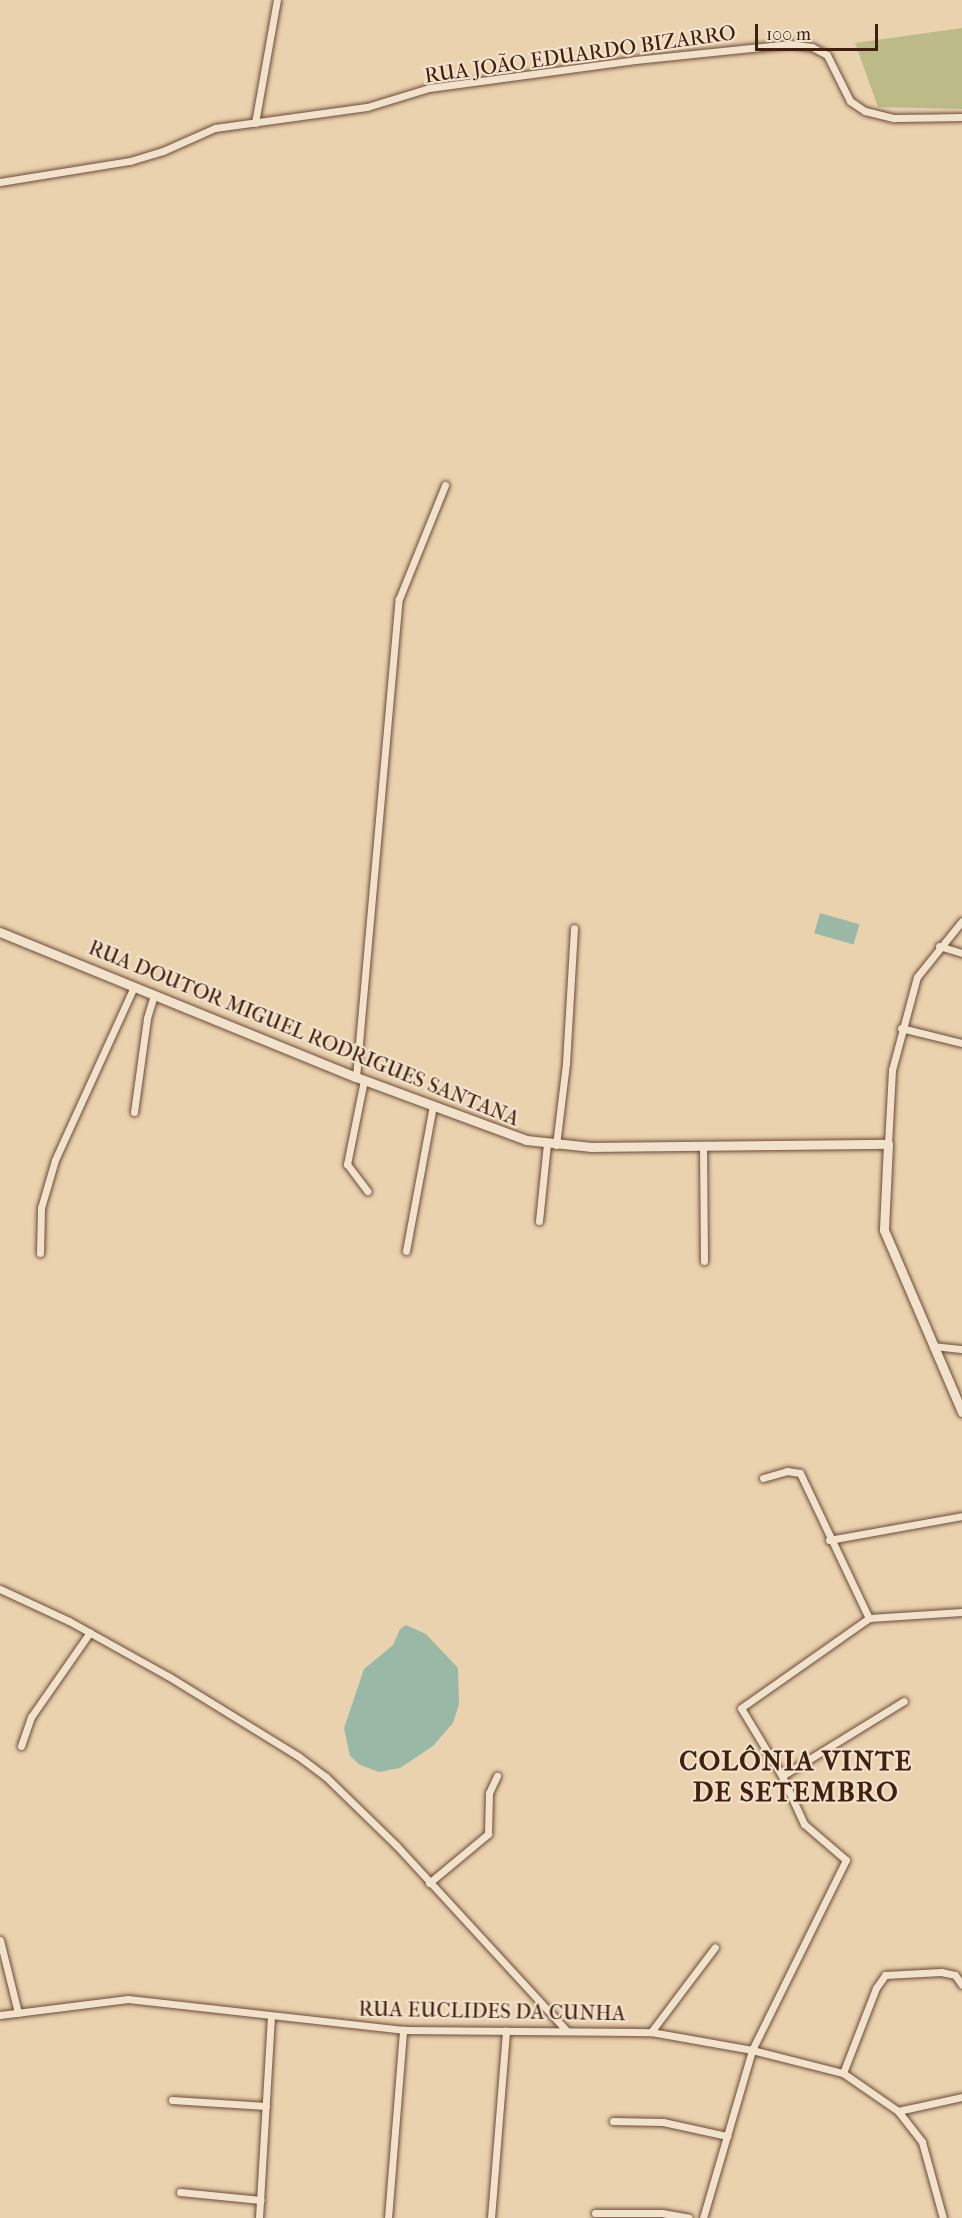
<!DOCTYPE html>
<html>
<head>
<meta charset="utf-8">
<style>
	body { margin:0 }
	#map { position:relative; width:962px; height:2218px; overflow:hidden; background:#ebd2af; font-family:"IM FELL French Canon",serif }
	div>[style] { position:absolute }
	[style*='--x'] { left:calc(var(--x)*1px); top:calc(var(--y)*1px); width:calc(var(--w)*1px); rotate:calc(var(--a)*1deg) }
	.green>* { inset:0; background:#bcba87 }
	.water>* { inset:0; background:#99b8a5; transform-origin:0 0 }
	.roads { filter:drop-shadow(0 0 2px #6b4c38) drop-shadow(0 0 2px #6b4c38) }
	.street>* { height:7px; margin:-3.5px; padding:0 3.5px; transform-origin:3.5px; border-radius:3.5px; background:#f2e2cb }
	.secondary>* { height:9px; margin:-4.5px; padding:0 4.5px; transform-origin:4.5px; border-radius:4.5px; background:#f2e2cb }
	span { translate:-50% -50%; white-space:nowrap; text-align:center; line-height:1.15; -webkit-text-stroke:4.5px #f2e2cb; paint-order:stroke }
	.street-label { font-size:21px; color:#402011 }
	.district-label { font-size:27px; color:#402011; font-weight:700; letter-spacing:1.5px }
	.scale { position:absolute; left:755px; top:24px; width:123px; height:27px; box-sizing:border-box; border:3px solid #402011; border-top:0; padding-left:8px; font-size:18px; line-height:21px; white-space:nowrap; color:#402011; -webkit-text-stroke:4px #f2e2cb; paint-order:stroke }
</style>
</head>
<body>
<div id="map">
	<div class="green">
		<div style="clip-path:polygon(962px 28px,962px 109px,878px 107px,855px 43px)"></div>
	</div>
	<div class="water">
		<div style="left:820px;top:913px;width:41px;height:21px;rotate:16deg"></div>
		<div style="clip-path:polygon(406px 1625px,426px 1634px,458px 1668px,459px 1704px,453px 1723px,433px 1746px,400px 1768px,379px 1772px,360px 1765px,350px 1756px,344px 1728px,364px 1669px,393px 1645px,400px 1629px)"></div>
	</div>
	<div class="roads">
		<div class="street">
			<div style="--x:255;--y:123;--w:125;--a:-79.9"></div>
			<div style="--x:0;--y:182;--w:132;--a:-9.2"></div>
			<div style="--x:130;--y:161;--w:34;--a:-17"></div>
			<div style="--x:163;--y:151;--w:57;--a:-23.9"></div>
			<div style="--x:215;--y:128;--w:153;--a:-7.9"></div>
			<div style="--x:367;--y:107;--w:65;--a:-17"></div>
			<div style="--x:429;--y:88;--w:208;--a:-7.7"></div>
			<div style="--x:635;--y:60;--w:156;--a:-5.9"></div>
			<div style="--x:790;--y:44;--w:22;--a:8"></div>
			<div style="--x:812;--y:47;--w:17;--a:28"></div>
			<div style="--x:827;--y:55;--w:51;--a:63.4"></div>
			<div style="--x:850;--y:101;--w:18;--a:34"></div>
			<div style="--x:865;--y:111;--w:30;--a:14"></div>
			<div style="--x:894;--y:118;--w:68;--a:-0.8"></div>
			<div style="--x:939;--y:946;--w:24;--a:17"></div>
			<div style="--x:901;--y:1028;--w:63;--a:13.8"></div>
			<div style="--x:356;--y:1077;--w:480;--a:-84.9"></div>
			<div style="--x:399;--y:599;--w:123;--a:-68"></div>
			<div style="--x:364;--y:1080;--w:86;--a:101.4"></div>
			<div style="--x:347;--y:1164;--w:34;--a:53"></div>
			<div style="--x:134;--y:1112;--w:95;--a:-82.1"></div>
			<div style="--x:147;--y:1018;--w:24;--a:-73"></div>
			<div style="--x:888;--y:1144;--w:74;--a:-86.9"></div>
			<div style="--x:892;--y:1070;--w:96;--a:-75"></div>
			<div style="--x:917;--y:977;--w:72;--a:-51.2"></div>
			<div style="--x:556;--y:1145;--w:83;--a:-83"></div>
			<div style="--x:566;--y:1063;--w:135;--a:-86.6"></div>
			<div style="--x:703;--y:1145;--w:116;--a:89.5"></div>
			<div style="--x:539;--y:1221;--w:77;--a:-84.1"></div>
			<div style="--x:406;--y:1251;--w:147;--a:-79.5"></div>
			<div style="--x:40;--y:1253;--w:45;--a:-88.7"></div>
			<div style="--x:41;--y:1208;--w:50;--a:-73.7"></div>
			<div style="--x:55;--y:1160;--w:190;--a:-65.5"></div>
			<div style="--x:933;--y:1346;--w:29;--a:6"></div>
			<div style="--x:763;--y:1478;--w:25;--a:-16"></div>
			<div style="--x:787;--y:1471;--w:13;--a:9"></div>
			<div style="--x:800;--y:1473;--w:161;--a:64.6"></div>
			<div style="--x:829;--y:1540;--w:135;--a:-10.2"></div>
			<div style="--x:0;--y:1589;--w:76;--a:24.9"></div>
			<div style="--x:69;--y:1621;--w:113;--a:29.1"></div>
			<div style="--x:168;--y:1676;--w:153;--a:31.6"></div>
			<div style="--x:298;--y:1756;--w:35;--a:37"></div>
			<div style="--x:326;--y:1777;--w:98;--a:44.2"></div>
			<div style="--x:396;--y:1845;--w:251;--a:47.4"></div>
			<div style="--x:21;--y:1746;--w:31;--a:-71"></div>
			<div style="--x:31;--y:1717;--w:103;--a:-55.2"></div>
			<div style="--x:782;--y:1776;--w:143;--a:-31.6"></div>
			<div style="--x:429;--y:1883;--w:77;--a:-39.7"></div>
			<div style="--x:488;--y:1834;--w:41;--a:-88.6"></div>
			<div style="--x:489;--y:1793;--w:19;--a:-65"></div>
			<div style="--x:0;--y:1940;--w:75;--a:76.1"></div>
			<div style="--x:0;--y:2015;--w:129;--a:-7.1"></div>
			<div style="--x:128;--y:1999;--w:277;--a:6.4"></div>
			<div style="--x:403;--y:2030;--w:248;--a:0.5"></div>
			<div style="--x:651;--y:2032;--w:103;--a:10.1"></div>
			<div style="--x:752;--y:2050;--w:94;--a:14.2"></div>
			<div style="--x:843;--y:2073;--w:67;--a:34.6"></div>
			<div style="--x:898;--y:2111;--w:39;--a:52"></div>
			<div style="--x:922;--y:2142;--w:79;--a:74.6"></div>
			<div style="--x:651;--y:2032;--w:106;--a:-53"></div>
			<div style="--x:843;--y:2073;--w:91;--a:-68.8"></div>
			<div style="--x:876;--y:1988;--w:16;--a:-55"></div>
			<div style="--x:885;--y:1975;--w:56;--a:-3.1"></div>
			<div style="--x:941;--y:1972;--w:14;--a:12"></div>
			<div style="--x:955;--y:1975;--w:12;--a:55"></div>
			<div style="--x:172;--y:2100;--w:94;--a:3.7"></div>
			<div style="--x:898;--y:2111;--w:66;--a:-12.3"></div>
			<div style="--x:613;--y:2121;--w:50;--a:1.1"></div>
			<div style="--x:663;--y:2122;--w:66;--a:12.3"></div>
			<div style="--x:180;--y:2192;--w:81;--a:5.6"></div>
			<div style="--x:595;--y:2213;--w:67;--a:0"></div>
			<div style="--x:662;--y:2213;--w:27;--a:10"></div>
			<div style="--x:259;--y:2218;--w:201;--a:-86.6"></div>
			<div style="--x:388;--y:2218;--w:189;--a:-85.4"></div>
			<div style="--x:491;--y:2218;--w:188;--a:-85.4"></div>
			<div style="--x:703;--y:2218;--w:175;--a:-73.7"></div>
			<div style="--x:752;--y:2050;--w:212;--a:-63.7"></div>
			<div style="--x:846;--y:1860;--w:55;--a:-139.4"></div>
			<div style="--x:804;--y:1824;--w:53;--a:-114.6"></div>
			<div style="--x:782;--y:1776;--w:79;--a:-121.1"></div>
			<div style="--x:741;--y:1708;--w:156;--a:-35.1"></div>
			<div style="--x:869;--y:1618;--w:93;--a:-3.7"></div>
		</div>
		<div class="secondary">
			<div style="--x:0;--y:932;--w:384;--a:22.2"></div>
			<div style="--x:356;--y:1077;--w:181;--a:20.3"></div>
			<div style="--x:526;--y:1140;--w:66;--a:6.1"></div>
			<div style="--x:592;--y:1147;--w:296;--a:-0.6"></div>
			<div style="--x:888;--y:1144;--w:86;--a:92.7"></div>
			<div style="--x:884;--y:1230;--w:198;--a:66.8"></div>
		</div>
	</div>
	<div class="street-label">
		<span style="left:580px;top:54px;rotate:-8deg">RUA JOÃO EDUARDO BIZARRO</span>
		<span style="left:304px;top:1033px;rotate:22deg">RUA DOUTOR MIGUEL RODRIGUES SANTANA</span>
		<span style="left:492px;top:2011px;rotate:1deg">RUA EUCLIDES DA CUNHA</span>
	</div>
	<div class="district-label">
		<span style="left:796px;top:1777px">COLÔNIA VINTE<br>DE SETEMBRO</span>
	</div>
	<div class="scale">100 m</div>
</div>
</body>
</html>
